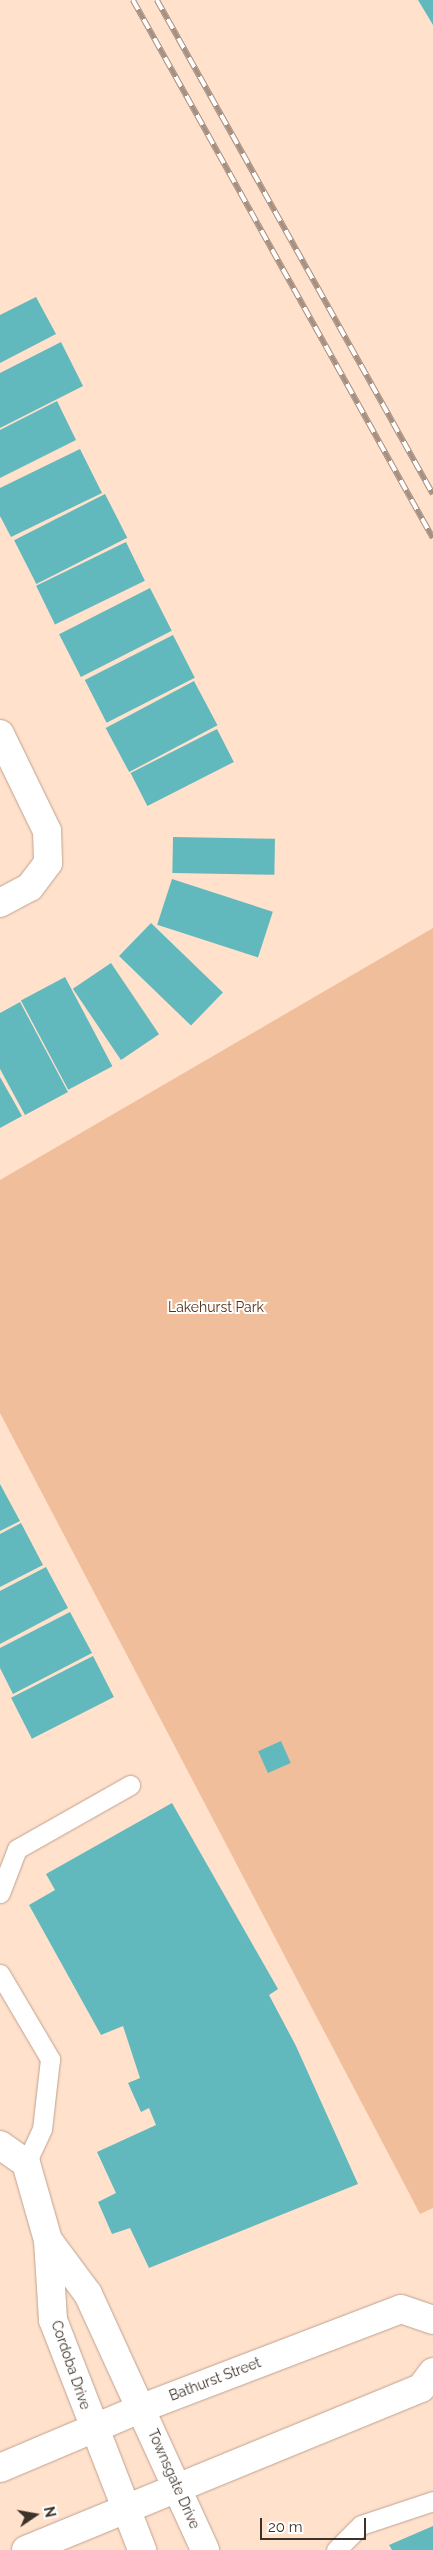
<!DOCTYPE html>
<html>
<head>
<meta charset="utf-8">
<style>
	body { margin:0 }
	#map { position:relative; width:433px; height:2550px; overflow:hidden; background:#ffe1cc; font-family:Raleway,sans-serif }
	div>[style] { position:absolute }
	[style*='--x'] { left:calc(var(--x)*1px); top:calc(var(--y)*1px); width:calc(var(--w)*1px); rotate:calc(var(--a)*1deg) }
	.green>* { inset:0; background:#f0be9b }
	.building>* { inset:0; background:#61b9bd; transform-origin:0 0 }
	.roads { filter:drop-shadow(0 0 1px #bfa28f) drop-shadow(0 0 1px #bfa28f) }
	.service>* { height:19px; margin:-9.5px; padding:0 9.5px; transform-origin:9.5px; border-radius:9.5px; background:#fff }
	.minor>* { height:28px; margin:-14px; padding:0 14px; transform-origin:14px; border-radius:14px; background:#fff }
	.secondary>* { height:28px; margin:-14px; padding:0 14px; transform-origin:14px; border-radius:14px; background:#fff }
	.rail>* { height:5.5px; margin-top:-2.75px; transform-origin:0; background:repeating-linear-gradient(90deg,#fff 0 11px,#a59081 0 22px); box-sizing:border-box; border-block:1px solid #a59081 }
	span { translate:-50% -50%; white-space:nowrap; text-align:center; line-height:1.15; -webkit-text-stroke:4px #fff; paint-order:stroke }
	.park-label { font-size:14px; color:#532e11 }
	.street-label { font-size:14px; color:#3d322a }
	.north { position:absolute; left:10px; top:2490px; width:50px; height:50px; -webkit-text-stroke:4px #fff; paint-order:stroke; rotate:78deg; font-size:14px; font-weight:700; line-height:20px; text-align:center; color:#3d322a }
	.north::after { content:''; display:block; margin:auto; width:18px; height:22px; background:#3d322a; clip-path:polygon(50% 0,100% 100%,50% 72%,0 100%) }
	.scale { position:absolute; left:260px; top:2518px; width:106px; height:22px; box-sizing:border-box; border:2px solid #3d322a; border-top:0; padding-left:6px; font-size:15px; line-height:18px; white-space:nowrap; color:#3d322a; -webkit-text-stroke:4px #fff; paint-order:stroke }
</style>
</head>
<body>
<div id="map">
	<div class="green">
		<div style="clip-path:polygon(433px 928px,433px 2208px,420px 2214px,0 1413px,0 1180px)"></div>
	</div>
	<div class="building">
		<div style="clip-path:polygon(418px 0,433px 0,433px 25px)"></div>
		<div style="clip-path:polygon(36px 297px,56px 334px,0 363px,0 315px)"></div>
		<div style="clip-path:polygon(61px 342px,83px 386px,0 428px,0 373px)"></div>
		<div style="clip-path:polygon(57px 401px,76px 440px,0 478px,0 430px)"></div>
		<div style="clip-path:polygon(80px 449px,102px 493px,11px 537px,0 516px,0 488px)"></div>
		<div style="left:105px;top:494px;width:49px;height:102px;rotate:63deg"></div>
		<div style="left:126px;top:542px;width:43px;height:100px;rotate:64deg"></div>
		<div style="left:150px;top:588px;width:48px;height:102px;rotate:63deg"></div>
		<div style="left:173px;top:635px;width:48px;height:99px;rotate:63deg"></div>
		<div style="left:194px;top:681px;width:50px;height:100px;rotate:62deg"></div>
		<div style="left:217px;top:729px;width:37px;height:97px;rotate:63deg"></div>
		<div style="left:173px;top:837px;width:102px;height:36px;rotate:1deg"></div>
		<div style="left:172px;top:879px;width:106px;height:48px;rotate:18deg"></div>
		<div style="left:151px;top:923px;width:100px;height:46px;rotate:44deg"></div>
		<div style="left:111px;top:963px;width:86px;height:46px;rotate:56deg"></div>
		<div style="left:65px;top:977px;width:101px;height:50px;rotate:62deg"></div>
		<div style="clip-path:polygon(20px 1002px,68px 1092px,25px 1115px,0 1069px,0 1013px)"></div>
		<div style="clip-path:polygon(0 1077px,22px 1116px,0 1128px)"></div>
		<div style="clip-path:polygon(0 1484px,20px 1521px,0 1531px)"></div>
		<div style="clip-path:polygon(21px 1523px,43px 1565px,0 1587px,0 1534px)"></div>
		<div style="clip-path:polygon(46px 1567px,68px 1608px,0 1644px,0 1591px)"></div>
		<div style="clip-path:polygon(70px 1612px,92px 1653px,13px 1694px,0 1668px,0 1648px)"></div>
		<div style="left:93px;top:1656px;width:46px;height:92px;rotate:63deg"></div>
		<div style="left:281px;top:1741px;width:24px;height:25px;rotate:66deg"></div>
		<div style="clip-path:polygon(172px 1803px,278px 1989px,269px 1995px,296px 2046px,358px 2184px,149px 2268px,130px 2228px,112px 2234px,98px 2202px,116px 2193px,97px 2152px,156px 2125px,149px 2108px,141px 2112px,128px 2083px,140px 2078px,123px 2026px,101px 2035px,29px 1905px,55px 1890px,46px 1874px)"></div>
		<div style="clip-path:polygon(433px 2526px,433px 2550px,392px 2550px,389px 2545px)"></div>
	</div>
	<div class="roads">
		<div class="service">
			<div style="--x:0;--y:1893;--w:47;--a:-68.9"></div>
			<div style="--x:17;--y:1849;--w:130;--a:-29.5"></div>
			<div style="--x:0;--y:1974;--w:99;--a:59.5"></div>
			<div style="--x:50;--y:2059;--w:70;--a:96.5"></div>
			<div style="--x:42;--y:2129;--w:38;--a:115"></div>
			<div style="--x:336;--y:2550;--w:35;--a:-45"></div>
			<div style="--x:361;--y:2525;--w:76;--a:-18.4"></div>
		</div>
		<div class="minor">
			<div style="--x:0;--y:734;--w:108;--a:64.1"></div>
			<div style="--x:47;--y:831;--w:32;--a:88"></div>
			<div style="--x:48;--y:863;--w:30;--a:127"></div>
			<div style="--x:30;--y:887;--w:34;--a:152"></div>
			<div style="--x:0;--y:2145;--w:32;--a:35"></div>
			<div style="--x:26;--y:2163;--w:80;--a:74.1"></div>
			<div style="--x:48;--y:2240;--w:80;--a:86.4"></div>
			<div style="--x:53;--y:2320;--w:247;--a:68.8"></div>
			<div style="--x:48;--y:2240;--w:67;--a:53.5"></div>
			<div style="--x:88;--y:2294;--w:281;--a:65.4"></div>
		</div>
		<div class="secondary">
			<div style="--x:0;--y:2468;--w:154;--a:-22.9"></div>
			<div style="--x:142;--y:2408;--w:277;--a:-20.9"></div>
			<div style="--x:401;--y:2309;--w:34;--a:19"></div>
			<div style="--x:26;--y:2550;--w:427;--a:-22.3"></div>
			<div style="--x:421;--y:2388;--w:20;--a:-53"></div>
		</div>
	</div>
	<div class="rail">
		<div style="--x:133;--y:0;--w:616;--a:60.86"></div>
		<div style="--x:157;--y:0;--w:566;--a:60.81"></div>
	</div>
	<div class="park-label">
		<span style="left:216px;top:1307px">Lakehurst Park</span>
	</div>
	<div class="street-label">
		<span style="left:71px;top:2365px;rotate:71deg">Cordoba Drive</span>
		<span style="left:215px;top:2379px;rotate:-21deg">Bathurst Street</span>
		<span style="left:174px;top:2479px;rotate:66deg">Townsgate Drive</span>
	</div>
	<div class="north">N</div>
	<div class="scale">20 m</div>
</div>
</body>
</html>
